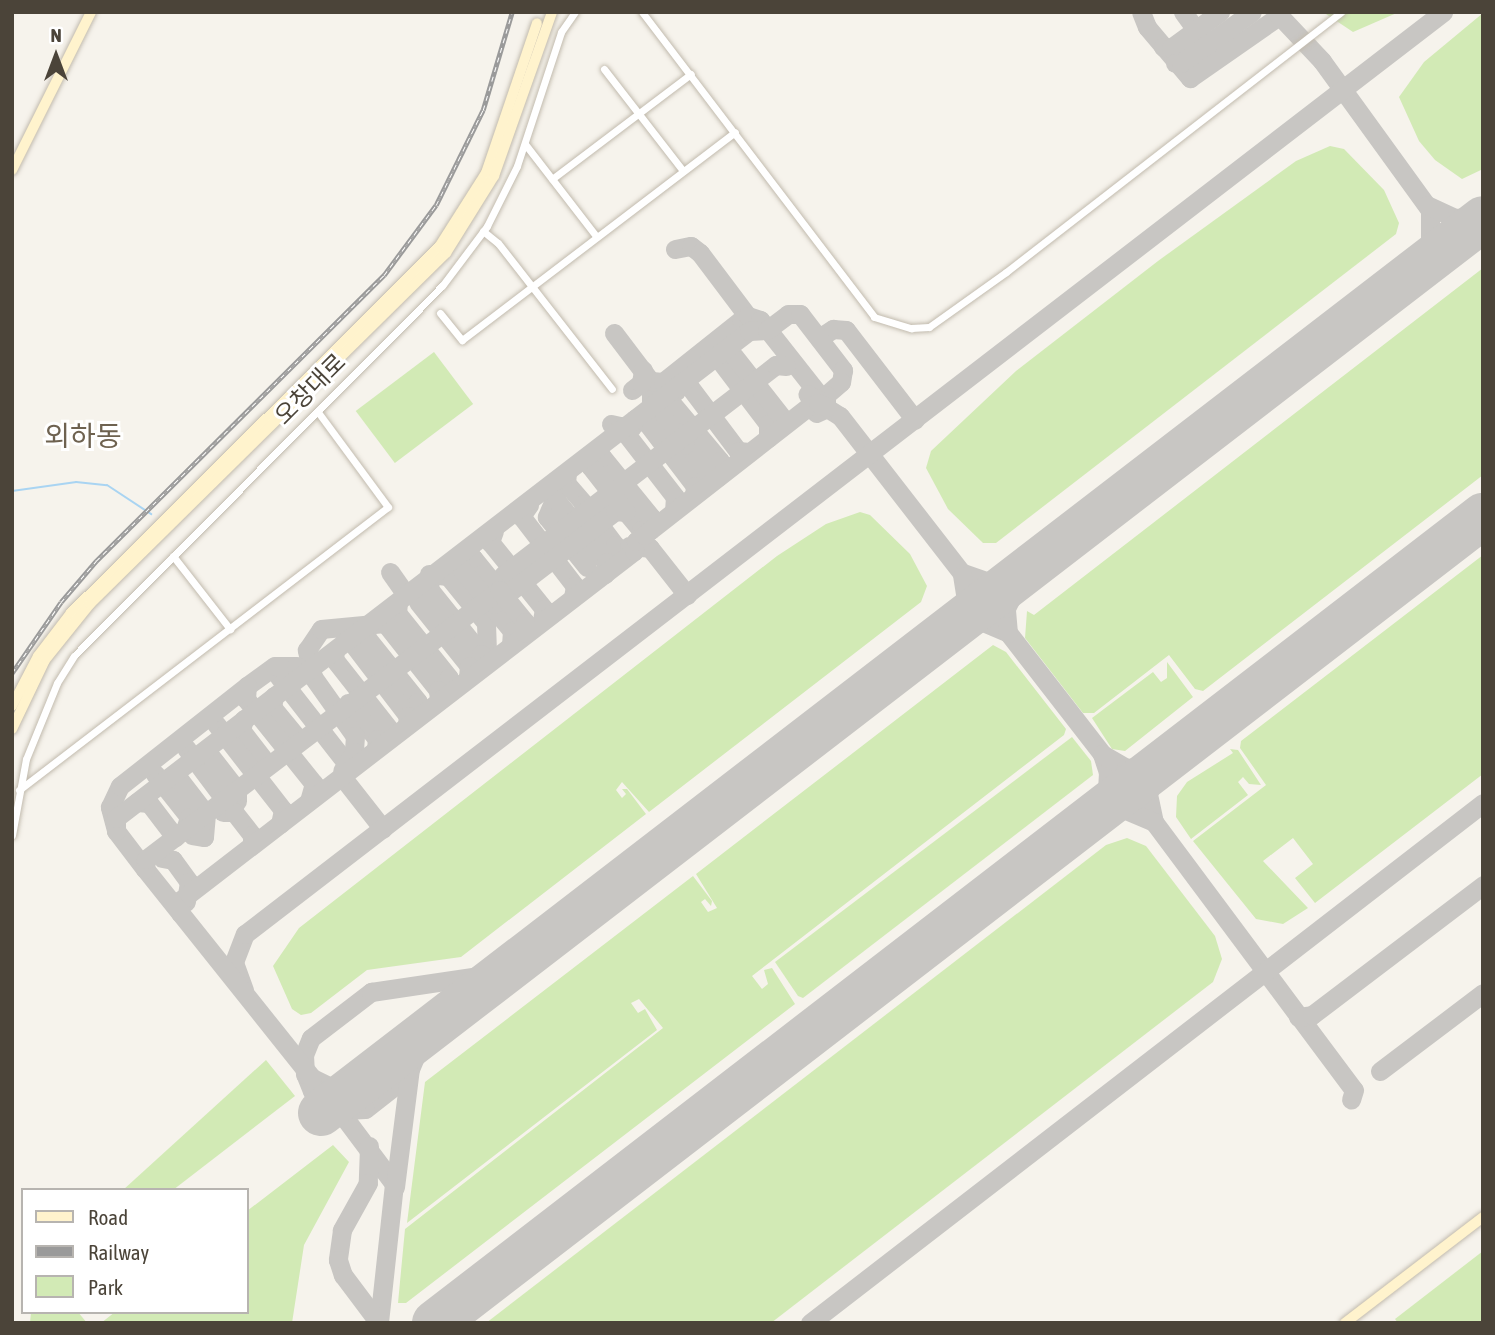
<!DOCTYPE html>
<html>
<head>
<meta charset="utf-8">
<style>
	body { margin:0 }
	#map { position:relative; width:1495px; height:1335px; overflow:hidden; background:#f6f3ec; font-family:"Asap Condensed","Noto Sans KR",sans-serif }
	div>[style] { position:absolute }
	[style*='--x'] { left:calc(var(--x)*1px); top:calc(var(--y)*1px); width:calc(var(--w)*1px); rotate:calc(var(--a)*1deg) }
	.green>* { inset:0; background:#d2eab5; transform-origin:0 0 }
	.stream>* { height:2px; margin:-1px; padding:0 1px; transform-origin:1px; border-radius:1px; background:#a9d4f2 }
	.taxiway>* { height:19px; margin:-9.5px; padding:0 9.5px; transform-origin:9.5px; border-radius:9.5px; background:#c8c6c3 }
	.runway>* { height:46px; margin:-23px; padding:0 23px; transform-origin:23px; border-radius:23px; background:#c8c6c3 }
	.roads { filter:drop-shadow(0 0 2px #c2bbae) drop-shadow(0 0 2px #c2bbae) }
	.street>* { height:7px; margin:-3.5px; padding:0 3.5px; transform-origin:3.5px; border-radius:3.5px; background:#fff }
	.secondary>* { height:10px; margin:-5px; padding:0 5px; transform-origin:5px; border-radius:5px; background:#fff3cd }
	.rail>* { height:4.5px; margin-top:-2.25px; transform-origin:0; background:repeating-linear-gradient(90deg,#fff 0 5px,#9a9a9a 0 10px); box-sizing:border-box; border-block:2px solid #9a9a9a }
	span { translate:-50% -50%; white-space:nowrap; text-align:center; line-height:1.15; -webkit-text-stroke:6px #fff; paint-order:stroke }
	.street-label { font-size:24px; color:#4b4439 }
	.quarter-label { font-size:28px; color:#6e6250 }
	.frame { position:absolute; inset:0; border:14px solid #4b4439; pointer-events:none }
	.legend { position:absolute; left:21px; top:1188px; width:228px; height:126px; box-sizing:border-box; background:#fff; border:2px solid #b7b4b0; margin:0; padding:9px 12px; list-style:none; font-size:21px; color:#4b4439 }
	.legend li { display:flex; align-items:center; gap:14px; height:35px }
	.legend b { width:35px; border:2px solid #b7b4b0 }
	.north { position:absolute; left:21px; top:21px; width:70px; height:70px; -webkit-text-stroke:5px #fff; paint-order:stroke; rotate:0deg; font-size:19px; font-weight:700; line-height:28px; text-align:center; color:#4b4439 }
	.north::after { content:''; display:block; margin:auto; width:24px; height:32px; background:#4b4439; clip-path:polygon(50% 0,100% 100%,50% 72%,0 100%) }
</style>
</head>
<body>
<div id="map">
	<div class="green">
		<div style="clip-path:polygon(1323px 12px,1399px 12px,1353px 32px)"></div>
		<div style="clip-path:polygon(1483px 13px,1483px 169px,1462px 179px,1435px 160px,1419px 141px,1399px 97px,1424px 62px)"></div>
		<div style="clip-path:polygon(1330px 146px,1344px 149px,1384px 190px,1399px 223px,1396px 234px,996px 543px,983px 543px,948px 509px,926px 468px,931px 451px,1016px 371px,1158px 261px,1296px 161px)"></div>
		<div style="clip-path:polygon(1483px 268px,1483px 475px,1203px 691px,1195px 689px,1169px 655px,1094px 713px,1083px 713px,1025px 638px,1027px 611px,1034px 615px)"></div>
		<div style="left:434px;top:352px;width:65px;height:98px;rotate:53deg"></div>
		<div style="clip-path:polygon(860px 512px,870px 515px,910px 554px,927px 586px,921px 602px,649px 812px,622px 782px,616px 790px,622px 798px,626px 794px,622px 789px,627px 789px,646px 814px,461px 957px,367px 970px,311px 1013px,301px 1015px,292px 1009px,273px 966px,299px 928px,777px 556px,826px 524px)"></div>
		<div style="clip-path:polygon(1483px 555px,1483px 774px,1315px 903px,1295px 878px,1313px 864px,1293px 838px,1263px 861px,1308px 908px,1283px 924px,1256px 919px,1193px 841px,1266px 785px,1240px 748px,1241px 741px)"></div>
		<div style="clip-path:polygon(993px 645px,1006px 652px,1066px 729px,1064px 735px,752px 976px,762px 989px,768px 984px,764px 970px,772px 968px,795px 1004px,406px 1303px,398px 1303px,405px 1229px,663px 1028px,639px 999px,631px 1003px,638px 1013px,645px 1009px,657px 1030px,407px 1223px,425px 1082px,693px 876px,712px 901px,711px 906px,705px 899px,701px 902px,708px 912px,717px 908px,696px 874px)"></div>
		<div style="clip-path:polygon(1167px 662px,1193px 697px,1125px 751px,1112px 749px,1092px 718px,1153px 672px,1161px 682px,1167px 678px)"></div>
		<div style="clip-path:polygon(1072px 737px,1091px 761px,1093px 775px,803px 998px,798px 996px,775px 962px)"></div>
		<div style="clip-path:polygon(1230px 749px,1238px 750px,1261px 785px,1249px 784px,1243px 777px,1238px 782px,1248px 795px,1191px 839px,1176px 817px,1177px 796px,1187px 782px,1233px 753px)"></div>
		<div style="clip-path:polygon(1127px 838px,1146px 846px,1215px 936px,1222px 959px,1213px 982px,771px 1323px,486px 1323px,1106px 845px)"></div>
		<div style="clip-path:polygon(266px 1060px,295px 1096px,173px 1190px,123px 1190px)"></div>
		<div style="clip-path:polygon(333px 1145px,349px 1162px,304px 1245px,292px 1323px,101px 1323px,115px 1312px,247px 1312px,247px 1211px)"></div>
		<div style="clip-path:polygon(1483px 1251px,1483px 1323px,1398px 1323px,1395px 1319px)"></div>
		<div style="clip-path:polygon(31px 1312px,78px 1312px,87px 1323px,30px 1323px)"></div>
	</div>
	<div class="stream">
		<div style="--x:12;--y:491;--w:65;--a:-8"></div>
		<div style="--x:76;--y:482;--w:31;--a:6"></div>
		<div style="--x:107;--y:485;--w:53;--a:33.4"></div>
	</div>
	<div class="taxiway">
		<div style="--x:1141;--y:12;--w:16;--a:68"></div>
		<div style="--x:1147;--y:27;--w:67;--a:49.9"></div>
		<div style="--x:1190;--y:78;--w:101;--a:-34.9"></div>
		<div style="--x:1183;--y:12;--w:32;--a:54"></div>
		<div style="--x:1276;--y:12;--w:67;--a:46.8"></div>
		<div style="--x:1322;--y:61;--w:184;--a:54.1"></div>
		<div style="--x:1430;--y:210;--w:37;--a:90"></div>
		<div style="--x:1430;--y:247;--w:29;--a:121"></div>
		<div style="--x:1163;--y:47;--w:8;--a:7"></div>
		<div style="--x:1171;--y:48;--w:61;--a:-36.3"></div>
		<div style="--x:1175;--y:63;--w:6;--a:0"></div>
		<div style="--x:1181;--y:63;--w:87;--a:-35.7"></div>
		<div style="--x:1427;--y:205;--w:31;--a:25"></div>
		<div style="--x:1455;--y:218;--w:28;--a:-4"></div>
		<div style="--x:675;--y:249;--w:16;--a:-11"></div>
		<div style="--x:691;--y:246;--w:11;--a:38"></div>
		<div style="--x:700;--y:253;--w:91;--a:53"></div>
		<div style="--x:614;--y:333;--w:73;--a:52.8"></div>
		<div style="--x:819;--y:338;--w:17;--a:-33"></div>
		<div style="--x:833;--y:329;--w:13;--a:4"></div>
		<div style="--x:846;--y:330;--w:113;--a:52.5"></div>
		<div style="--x:729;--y:352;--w:8;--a:180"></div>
		<div style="--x:721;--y:352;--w:10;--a:90"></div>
		<div style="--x:721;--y:362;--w:78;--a:52.8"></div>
		<div style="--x:768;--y:424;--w:14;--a:90"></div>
		<div style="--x:734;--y:356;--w:76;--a:51.9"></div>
		<div style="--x:659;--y:388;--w:95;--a:50.1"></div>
		<div style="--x:720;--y:461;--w:15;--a:94"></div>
		<div style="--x:719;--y:476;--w:7;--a:172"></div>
		<div style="--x:712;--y:477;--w:43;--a:-131.2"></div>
		<div style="--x:684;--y:445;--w:11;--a:-80"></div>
		<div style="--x:686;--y:434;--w:12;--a:-171"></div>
		<div style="--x:674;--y:432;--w:38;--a:-127"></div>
		<div style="--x:651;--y:402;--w:21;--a:-90"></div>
		<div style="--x:651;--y:381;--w:12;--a:5"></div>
		<div style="--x:663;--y:382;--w:100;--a:-38.5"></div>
		<div style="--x:741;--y:320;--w:8;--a:-30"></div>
		<div style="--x:748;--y:316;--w:13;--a:18"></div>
		<div style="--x:760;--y:320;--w:103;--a:51.7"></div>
		<div style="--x:632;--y:390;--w:11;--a:-38"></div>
		<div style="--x:641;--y:383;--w:13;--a:-81"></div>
		<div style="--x:676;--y:391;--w:6;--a:-72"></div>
		<div style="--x:678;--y:385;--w:11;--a:5"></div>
		<div style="--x:689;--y:386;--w:81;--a:53"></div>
		<div style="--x:738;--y:451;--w:11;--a:5"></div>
		<div style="--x:816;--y:413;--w:12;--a:-24"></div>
		<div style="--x:827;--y:408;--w:15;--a:32"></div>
		<div style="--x:840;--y:416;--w:428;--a:52.2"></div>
		<div style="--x:1102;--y:754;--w:19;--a:72"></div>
		<div style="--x:1108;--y:772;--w:20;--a:93"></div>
		<div style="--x:1107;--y:792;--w:33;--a:125"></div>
		<div style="--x:611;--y:424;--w:9;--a:13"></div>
		<div style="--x:620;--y:426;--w:90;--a:52.2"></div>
		<div style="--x:675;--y:497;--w:14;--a:94"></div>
		<div style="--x:632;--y:427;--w:9;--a:-69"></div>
		<div style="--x:635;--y:419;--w:13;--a:18"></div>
		<div style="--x:647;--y:423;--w:79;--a:52.7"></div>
		<div style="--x:695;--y:486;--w:9;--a:96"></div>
		<div style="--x:567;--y:473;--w:10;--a:96"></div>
		<div style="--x:566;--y:483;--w:28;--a:49"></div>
		<div style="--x:584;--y:504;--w:11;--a:100"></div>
		<div style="--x:582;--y:515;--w:10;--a:0"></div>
		<div style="--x:592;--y:515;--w:11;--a:52"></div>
		<div style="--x:599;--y:524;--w:26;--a:53"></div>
		<div style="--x:615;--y:545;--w:12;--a:90"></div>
		<div style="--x:562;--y:481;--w:39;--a:113"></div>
		<div style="--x:547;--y:517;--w:64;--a:51.3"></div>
		<div style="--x:553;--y:486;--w:9;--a:96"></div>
		<div style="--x:552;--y:495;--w:86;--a:51.1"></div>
		<div style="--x:606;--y:562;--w:12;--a:95"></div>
		<div style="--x:529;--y:505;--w:14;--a:126"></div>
		<div style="--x:521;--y:516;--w:88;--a:52.4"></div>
		<div style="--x:575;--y:586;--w:11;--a:100"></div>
		<div style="--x:494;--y:531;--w:12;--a:110"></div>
		<div style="--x:490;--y:542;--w:86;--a:51.1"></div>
		<div style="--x:544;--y:609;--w:11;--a:100"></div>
		<div style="--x:629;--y:546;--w:21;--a:5"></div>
		<div style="--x:650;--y:548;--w:60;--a:51.8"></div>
		<div style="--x:390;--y:572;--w:19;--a:55"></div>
		<div style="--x:963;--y:573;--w:28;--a:19"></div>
		<div style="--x:989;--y:582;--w:37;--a:-16"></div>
		<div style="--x:429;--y:574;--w:19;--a:6"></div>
		<div style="--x:448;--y:576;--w:60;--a:51"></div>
		<div style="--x:486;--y:623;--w:28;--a:88"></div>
		<div style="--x:487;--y:651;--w:18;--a:131"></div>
		<div style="--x:503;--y:575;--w:344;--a:-37.6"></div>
		<div style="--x:776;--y:365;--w:10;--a:6"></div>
		<div style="--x:430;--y:579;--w:10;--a:96"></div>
		<div style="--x:429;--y:589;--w:83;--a:51.3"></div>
		<div style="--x:481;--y:654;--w:13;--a:90"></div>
		<div style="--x:496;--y:601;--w:11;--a:-75"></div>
		<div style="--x:499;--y:590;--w:41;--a:-129.1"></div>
		<div style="--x:473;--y:558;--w:13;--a:-176"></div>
		<div style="--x:460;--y:557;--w:9;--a:96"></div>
		<div style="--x:459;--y:566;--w:84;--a:50.8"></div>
		<div style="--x:512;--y:631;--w:13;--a:94"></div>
		<div style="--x:418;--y:602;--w:82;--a:51.4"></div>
		<div style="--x:469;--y:666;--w:11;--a:95"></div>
		<div style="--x:398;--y:603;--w:10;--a:96"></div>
		<div style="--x:397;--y:613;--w:83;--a:51.3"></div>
		<div style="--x:449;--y:678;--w:13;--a:81"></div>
		<div style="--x:494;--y:604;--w:153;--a:-37.5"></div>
		<div style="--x:615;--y:511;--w:11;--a:5"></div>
		<div style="--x:626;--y:512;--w:23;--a:50"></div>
		<div style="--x:641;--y:530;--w:9;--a:0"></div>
		<div style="--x:650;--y:530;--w:13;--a:-86"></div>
		<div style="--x:651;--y:517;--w:77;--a:-129.2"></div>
		<div style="--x:602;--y:457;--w:12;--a:-166"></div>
		<div style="--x:590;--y:454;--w:12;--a:90"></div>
		<div style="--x:590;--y:466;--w:58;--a:52"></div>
		<div style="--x:367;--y:626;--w:11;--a:95"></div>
		<div style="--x:366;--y:637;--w:83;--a:51.3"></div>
		<div style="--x:418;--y:702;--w:13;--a:81"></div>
		<div style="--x:952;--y:627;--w:30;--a:-63"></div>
		<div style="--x:966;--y:600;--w:24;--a:-99"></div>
		<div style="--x:952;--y:627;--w:31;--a:-9"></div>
		<div style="--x:983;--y:622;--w:23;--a:23"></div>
		<div style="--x:343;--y:631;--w:107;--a:52.6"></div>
		<div style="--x:408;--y:716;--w:8;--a:97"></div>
		<div style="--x:1008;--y:633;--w:25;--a:-95"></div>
		<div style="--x:1006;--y:608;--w:41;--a:-62.2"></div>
		<div style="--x:335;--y:650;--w:9;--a:96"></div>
		<div style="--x:334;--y:659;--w:89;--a:51.8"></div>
		<div style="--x:279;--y:677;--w:104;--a:52"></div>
		<div style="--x:313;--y:677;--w:28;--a:-103"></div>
		<div style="--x:307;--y:650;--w:25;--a:-56"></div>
		<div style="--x:321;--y:629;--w:64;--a:-5.4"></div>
		<div style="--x:385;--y:623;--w:85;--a:51.7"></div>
		<div style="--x:438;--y:690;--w:10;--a:84"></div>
		<div style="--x:274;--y:696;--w:11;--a:100"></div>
		<div style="--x:272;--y:707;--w:44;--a:50.5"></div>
		<div style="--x:348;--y:703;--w:46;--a:51.1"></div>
		<div style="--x:377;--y:739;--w:10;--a:96"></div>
		<div style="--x:244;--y:719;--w:11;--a:105"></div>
		<div style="--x:241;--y:730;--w:44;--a:52.4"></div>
		<div style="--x:216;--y:724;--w:109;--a:52.1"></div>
		<div style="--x:283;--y:810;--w:14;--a:102"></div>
		<div style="--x:186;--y:748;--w:80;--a:53.1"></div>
		<div style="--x:1102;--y:754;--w:28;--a:30"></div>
		<div style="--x:1126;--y:768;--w:33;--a:-5"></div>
		<div style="--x:198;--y:755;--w:11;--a:-5"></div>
		<div style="--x:209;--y:754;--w:46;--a:52.1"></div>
		<div style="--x:237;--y:790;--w:11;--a:90"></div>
		<div style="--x:1159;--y:765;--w:31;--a:111"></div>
		<div style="--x:1148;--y:794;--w:29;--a:78"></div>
		<div style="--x:1154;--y:822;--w:334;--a:53.3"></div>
		<div style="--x:1354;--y:1090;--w:10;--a:107"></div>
		<div style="--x:155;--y:774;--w:55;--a:51.7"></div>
		<div style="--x:189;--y:817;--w:14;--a:107"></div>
		<div style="--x:168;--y:778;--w:11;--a:5"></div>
		<div style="--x:179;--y:779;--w:44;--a:52.4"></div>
		<div style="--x:206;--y:814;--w:23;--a:95"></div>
		<div style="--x:204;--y:837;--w:12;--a:-171"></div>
		<div style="--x:347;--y:783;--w:58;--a:52"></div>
		<div style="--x:309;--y:801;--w:18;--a:-74"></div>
		<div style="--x:314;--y:784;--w:109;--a:-128.7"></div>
		<div style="--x:246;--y:699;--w:13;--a:-86"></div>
		<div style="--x:247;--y:686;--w:34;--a:-36"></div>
		<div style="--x:275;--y:666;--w:21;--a:0"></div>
		<div style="--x:296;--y:666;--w:20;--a:33"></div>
		<div style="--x:313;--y:677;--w:72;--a:54.6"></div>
		<div style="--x:355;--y:736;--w:16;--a:94"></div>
		<div style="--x:354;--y:752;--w:22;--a:122"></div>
		<div style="--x:137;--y:802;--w:12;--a:5"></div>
		<div style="--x:149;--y:803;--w:43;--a:52.6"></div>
		<div style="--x:223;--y:812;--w:11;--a:0"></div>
		<div style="--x:234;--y:812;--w:29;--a:52"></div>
		<div style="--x:252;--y:835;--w:10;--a:90"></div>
		<div style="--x:1090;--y:818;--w:33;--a:-18"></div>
		<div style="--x:1121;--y:808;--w:36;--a:23"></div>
		<div style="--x:116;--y:830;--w:24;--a:-105"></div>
		<div style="--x:110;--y:807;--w:23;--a:-65"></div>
		<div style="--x:120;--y:786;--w:162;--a:-38.2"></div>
		<div style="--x:162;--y:858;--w:11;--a:10"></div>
		<div style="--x:173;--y:860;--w:27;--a:54"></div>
		<div style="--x:189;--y:882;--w:20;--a:99"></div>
		<div style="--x:145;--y:869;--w:48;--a:-127.3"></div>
		<div style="--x:116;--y:831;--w:13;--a:-90"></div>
		<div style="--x:116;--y:818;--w:799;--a:-37.57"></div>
		<div style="--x:749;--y:331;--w:18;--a:-3"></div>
		<div style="--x:767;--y:330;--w:26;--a:-37"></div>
		<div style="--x:788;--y:314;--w:12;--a:0"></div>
		<div style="--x:800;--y:314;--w:71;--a:52.5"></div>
		<div style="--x:843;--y:370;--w:12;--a:99"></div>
		<div style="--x:841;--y:382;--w:20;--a:139"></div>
		<div style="--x:826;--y:395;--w:9;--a:90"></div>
		<div style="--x:826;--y:404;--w:21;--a:-152"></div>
		<div style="--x:180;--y:913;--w:13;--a:-86"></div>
		<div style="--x:181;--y:900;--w:572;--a:-37.61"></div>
		<div style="--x:634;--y:551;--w:10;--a:-79"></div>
		<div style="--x:636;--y:541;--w:10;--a:-37"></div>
		<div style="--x:644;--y:535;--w:208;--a:-38"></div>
		<div style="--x:808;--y:407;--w:11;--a:-22"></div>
		<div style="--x:818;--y:403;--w:10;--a:24"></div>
		<div style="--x:244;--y:990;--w:30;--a:-110"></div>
		<div style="--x:234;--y:962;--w:30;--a:-69"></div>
		<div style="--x:245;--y:934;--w:1512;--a:-37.58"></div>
		<div style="--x:1298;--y:1017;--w:14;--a:-8"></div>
		<div style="--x:1312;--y:1015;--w:215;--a:-37.2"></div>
		<div style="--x:409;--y:1045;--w:46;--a:111.6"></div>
		<div style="--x:392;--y:1088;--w:34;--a:142"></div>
		<div style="--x:365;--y:1109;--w:20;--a:177"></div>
		<div style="--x:345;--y:1110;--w:18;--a:-164"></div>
		<div style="--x:328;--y:1105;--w:21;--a:-139"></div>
		<div style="--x:312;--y:1091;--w:18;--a:-112"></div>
		<div style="--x:305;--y:1074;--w:19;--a:-93"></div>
		<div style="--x:304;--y:1055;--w:18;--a:-68"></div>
		<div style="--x:311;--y:1038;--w:76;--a:-37.5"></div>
		<div style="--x:371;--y:992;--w:135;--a:-8.5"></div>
		<div style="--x:1380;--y:1071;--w:129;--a:-37.1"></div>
		<div style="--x:359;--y:1084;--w:23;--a:165"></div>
		<div style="--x:337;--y:1090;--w:28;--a:-154"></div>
		<div style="--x:312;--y:1078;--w:268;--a:-128.6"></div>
		<div style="--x:145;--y:869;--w:10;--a:-84"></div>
		<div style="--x:146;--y:859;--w:444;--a:-37.3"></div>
		<div style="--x:499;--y:590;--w:41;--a:50.9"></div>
		<div style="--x:525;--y:622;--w:11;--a:90"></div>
		<div style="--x:335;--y:1105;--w:99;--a:53.2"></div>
		<div style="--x:394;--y:1184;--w:139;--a:96.2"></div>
		<div style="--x:369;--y:1146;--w:37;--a:92"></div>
		<div style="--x:368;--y:1183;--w:54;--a:119"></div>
		<div style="--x:342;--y:1230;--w:30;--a:98"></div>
		<div style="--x:338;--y:1260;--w:16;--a:72"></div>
		<div style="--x:343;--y:1275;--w:60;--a:53.1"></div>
		<div style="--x:395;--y:1187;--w:119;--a:-82.8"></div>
		<div style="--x:410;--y:1069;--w:39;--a:-67"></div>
		<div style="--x:810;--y:1323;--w:850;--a:-37.69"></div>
	</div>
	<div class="runway">
		<div style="--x:321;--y:1113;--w:1466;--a:-37.57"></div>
		<div style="--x:435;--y:1323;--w:1323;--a:-37.6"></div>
	</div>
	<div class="roads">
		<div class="street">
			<div style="--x:642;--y:12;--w:383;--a:52.7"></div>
			<div style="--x:874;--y:317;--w:39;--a:17"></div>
			<div style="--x:911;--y:328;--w:18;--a:-3"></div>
			<div style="--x:929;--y:327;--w:95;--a:-35.5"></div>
			<div style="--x:1006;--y:272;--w:424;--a:-37.8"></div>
			<div style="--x:604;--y:69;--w:129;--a:52.2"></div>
			<div style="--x:525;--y:144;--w:116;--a:52.3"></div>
			<div style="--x:552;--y:179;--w:174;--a:-37.1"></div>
			<div style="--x:483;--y:231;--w:19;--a:39"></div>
			<div style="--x:498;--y:243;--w:185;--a:52"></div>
			<div style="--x:440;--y:313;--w:35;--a:51"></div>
			<div style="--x:462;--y:340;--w:343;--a:-37.3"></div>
			<div style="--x:173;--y:556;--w:93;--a:52"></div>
			<div style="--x:19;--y:790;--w:465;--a:-37.5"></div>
			<div style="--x:388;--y:507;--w:118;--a:-126.4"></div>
			<div style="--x:12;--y:835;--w:77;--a:-79.6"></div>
			<div style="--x:26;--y:759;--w:82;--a:-67.8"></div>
			<div style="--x:57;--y:683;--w:32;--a:-58"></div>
			<div style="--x:74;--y:656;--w:522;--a:-45.16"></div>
			<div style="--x:442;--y:286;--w:75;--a:-53.1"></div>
			<div style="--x:487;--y:226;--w:67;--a:-63.4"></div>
			<div style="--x:517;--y:166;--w:141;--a:-71.8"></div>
			<div style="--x:561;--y:32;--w:24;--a:-55"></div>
		</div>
		<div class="secondary">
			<div style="--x:12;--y:170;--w:177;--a:-63.4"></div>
			<div style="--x:12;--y:706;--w:56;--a:-62.5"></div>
			<div style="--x:38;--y:656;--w:54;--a:-52.5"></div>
			<div style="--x:71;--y:613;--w:519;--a:-44.84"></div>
			<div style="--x:439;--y:247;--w:88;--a:-57.6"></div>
			<div style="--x:486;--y:173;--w:158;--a:-71.2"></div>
			<div style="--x:12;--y:729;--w:76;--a:-64.4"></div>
			<div style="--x:45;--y:660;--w:72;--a:-51.2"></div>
			<div style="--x:90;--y:604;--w:500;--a:-44.6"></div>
			<div style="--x:446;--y:253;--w:91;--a:-58.1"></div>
			<div style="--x:494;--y:176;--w:174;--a:-70.5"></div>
			<div style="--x:1345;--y:1323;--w:174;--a:-37.5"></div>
		</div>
	</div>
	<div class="rail">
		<div style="--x:12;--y:673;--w:86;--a:-55.4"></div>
		<div style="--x:61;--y:602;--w:54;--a:-49.5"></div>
		<div style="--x:96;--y:561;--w:406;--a:-44.8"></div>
		<div style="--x:384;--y:275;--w:87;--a:-53.4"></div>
		<div style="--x:436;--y:205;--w:106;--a:-63.7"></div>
		<div style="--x:483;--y:110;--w:102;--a:-73.5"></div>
	</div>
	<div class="street-label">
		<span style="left:310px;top:389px;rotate:-45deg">오창대로</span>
	</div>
	<div class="quarter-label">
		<span style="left:83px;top:436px">외하동</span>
	</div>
	<div class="frame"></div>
	<ul class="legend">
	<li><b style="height:9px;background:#fff3cd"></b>Road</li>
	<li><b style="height:9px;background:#9a9a9a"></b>Railway</li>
	<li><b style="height:19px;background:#d2eab5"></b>Park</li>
	</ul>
	<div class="north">N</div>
</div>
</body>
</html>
